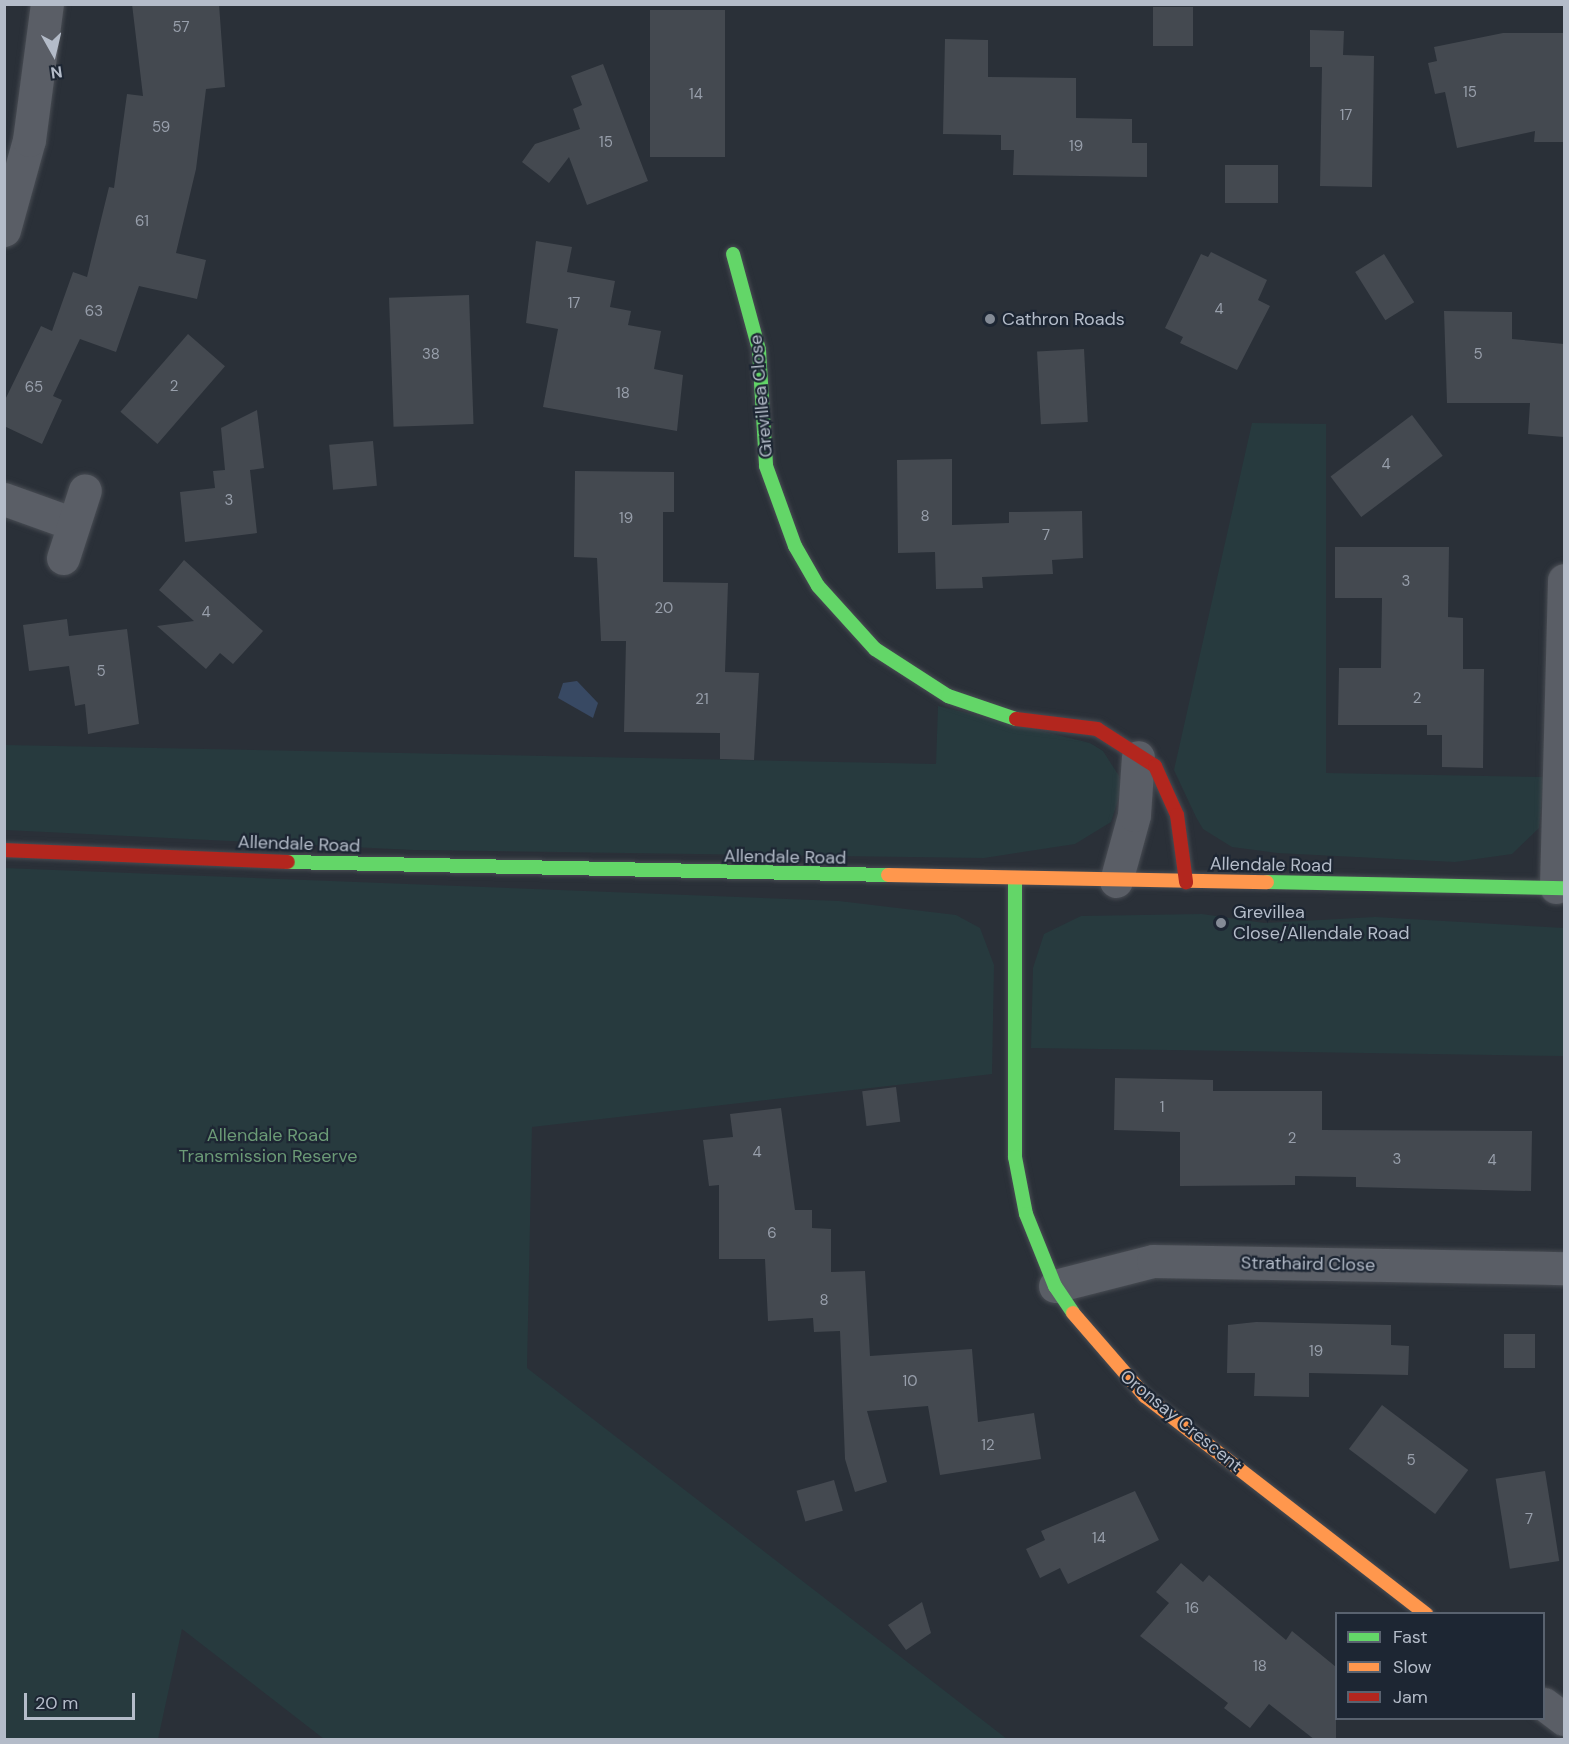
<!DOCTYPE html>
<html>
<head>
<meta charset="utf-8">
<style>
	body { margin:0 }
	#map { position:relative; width:1569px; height:1744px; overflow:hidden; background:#2a3038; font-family:"DM Sans",sans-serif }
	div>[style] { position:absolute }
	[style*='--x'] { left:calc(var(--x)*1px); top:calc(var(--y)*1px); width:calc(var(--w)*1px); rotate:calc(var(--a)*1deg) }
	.green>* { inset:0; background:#273a3e }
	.water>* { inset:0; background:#384963 }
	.building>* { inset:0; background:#444950; transform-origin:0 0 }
	.roads { filter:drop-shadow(0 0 2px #484c53) drop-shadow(0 0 2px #484c53) }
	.street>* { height:33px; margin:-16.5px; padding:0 16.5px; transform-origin:16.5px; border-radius:16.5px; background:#5a5e66 }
	.fast>* { height:14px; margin:-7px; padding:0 7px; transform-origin:7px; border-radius:7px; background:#63d668 }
	.slow>* { height:14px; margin:-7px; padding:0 7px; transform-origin:7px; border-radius:7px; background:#ff974d }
	.jam>* { height:14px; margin:-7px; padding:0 7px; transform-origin:7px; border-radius:7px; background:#b3261e }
	.dots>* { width:16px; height:16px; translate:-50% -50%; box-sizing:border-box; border:3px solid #1d2633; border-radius:50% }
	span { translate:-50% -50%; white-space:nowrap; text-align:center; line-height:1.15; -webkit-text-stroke:4.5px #1d2633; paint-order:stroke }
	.number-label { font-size:15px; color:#989fab }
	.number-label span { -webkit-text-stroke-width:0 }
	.poi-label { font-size:18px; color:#b4bcc9 }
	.left { translate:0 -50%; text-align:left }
	.street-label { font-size:18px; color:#b4bcc9 }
	.park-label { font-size:18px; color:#6b9a76 }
	.frame { position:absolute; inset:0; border:6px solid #b4bcc9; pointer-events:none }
	.legend { position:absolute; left:1335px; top:1612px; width:210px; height:108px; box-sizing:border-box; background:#1d2633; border:2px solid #59626f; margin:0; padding:8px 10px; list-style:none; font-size:18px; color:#b4bcc9 }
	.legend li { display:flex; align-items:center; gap:12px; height:30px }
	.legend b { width:30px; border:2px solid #59626f }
	.north { position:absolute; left:24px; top:24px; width:60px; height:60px; -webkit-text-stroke:4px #1d2633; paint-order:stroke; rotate:172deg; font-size:16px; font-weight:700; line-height:24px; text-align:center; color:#b4bcc9 }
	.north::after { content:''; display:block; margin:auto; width:21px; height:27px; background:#b4bcc9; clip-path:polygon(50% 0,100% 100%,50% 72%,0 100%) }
	.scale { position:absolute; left:24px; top:1693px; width:111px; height:27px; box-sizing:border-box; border:3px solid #b4bcc9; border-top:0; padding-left:8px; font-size:18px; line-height:21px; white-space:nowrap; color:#b4bcc9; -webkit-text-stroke:4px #1d2633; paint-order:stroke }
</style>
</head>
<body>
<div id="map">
	<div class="green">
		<div style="clip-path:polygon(1252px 423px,1326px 424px,1326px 773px,1544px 777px,1539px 828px,1512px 854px,1455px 862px,1277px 853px,1232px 847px,1203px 829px,1196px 817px,1174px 770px)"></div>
		<div style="clip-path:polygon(938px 706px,1090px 743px,1103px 751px,1119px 776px,1121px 791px,1111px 822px,1075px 844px,984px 858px,414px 850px,5px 830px,5px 745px,936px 764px)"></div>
		<div style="clip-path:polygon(4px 868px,839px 901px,956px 915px,980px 928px,994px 965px,992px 1074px,532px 1127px,527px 1368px,1007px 1739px,324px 1739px,182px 1629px,158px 1739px,5px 1739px)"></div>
		<div style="clip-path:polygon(1202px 914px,1264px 923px,1375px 917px,1564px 928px,1564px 1056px,1031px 1048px,1033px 968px,1044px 934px,1081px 916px)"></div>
	</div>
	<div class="water">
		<div style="clip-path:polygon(577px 681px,598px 703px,593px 718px,558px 698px,563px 683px)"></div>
	</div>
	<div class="building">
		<div style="clip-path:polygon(132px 4px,219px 4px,225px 87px,206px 89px,196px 169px,176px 253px,206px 260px,197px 299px,139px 286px,116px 352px,80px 339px,53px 396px,62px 400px,42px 444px,4px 426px,4px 402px,41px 326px,52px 331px,73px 272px,87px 277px,109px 187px,114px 188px,127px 94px,143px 96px)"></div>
		<div style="left:1153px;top:7px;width:40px;height:39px"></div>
		<div style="left:650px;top:10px;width:75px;height:147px"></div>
		<div style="clip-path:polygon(1310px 30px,1344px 31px,1343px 55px,1374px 56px,1372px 187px,1320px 186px,1322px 67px,1310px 67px)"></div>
		<div style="clip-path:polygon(1503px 33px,1564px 33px,1564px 142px,1534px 142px,1535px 131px,1457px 148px,1445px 92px,1435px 94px,1428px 63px,1437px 61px,1434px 47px)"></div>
		<div style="clip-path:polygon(945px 39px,988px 40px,988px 77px,1076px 78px,1076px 118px,1132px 119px,1132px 143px,1147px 143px,1147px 177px,1013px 175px,1014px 150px,1001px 150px,1001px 135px,943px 134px)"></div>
		<div style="clip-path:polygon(603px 64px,648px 181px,587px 205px,569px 157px,549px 183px,522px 162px,535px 144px,580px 129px,573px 109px,582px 105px,571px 76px)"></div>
		<div style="left:1225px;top:165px;width:53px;height:38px"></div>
		<div style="clip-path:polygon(536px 241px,572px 247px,567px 272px,615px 281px,610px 307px,631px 311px,628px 325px,661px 331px,654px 369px,683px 375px,677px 431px,543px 407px,558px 329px,526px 323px)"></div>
		<div style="clip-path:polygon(1211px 252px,1267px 280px,1258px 300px,1270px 306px,1237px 370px,1180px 343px,1183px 337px,1165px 328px,1201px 254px,1208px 257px)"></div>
		<div style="left:1384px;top:254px;width:57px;height:34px;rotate:58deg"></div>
		<div style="left:469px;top:295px;width:129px;height:80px;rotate:88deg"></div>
		<div style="clip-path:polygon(1444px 311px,1512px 312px,1512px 339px,1564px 344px,1564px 437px,1528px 434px,1530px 403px,1447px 403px)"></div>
		<div style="left:188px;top:334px;width:49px;height:103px;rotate:41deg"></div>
		<div style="left:1084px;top:349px;width:73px;height:47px;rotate:87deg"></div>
		<div style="clip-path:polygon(257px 410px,264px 468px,250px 470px,257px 533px,185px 542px,180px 492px,215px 488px,213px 471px,225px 470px,221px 428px)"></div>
		<div style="left:1412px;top:415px;width:51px;height:102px;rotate:53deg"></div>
		<div style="left:373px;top:441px;width:45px;height:44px;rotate:85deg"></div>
		<div style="clip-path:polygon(952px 459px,952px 525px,1009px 523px,1009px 512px,1082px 511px,1083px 558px,1052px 560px,1053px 574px,982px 577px,983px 588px,936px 589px,935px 552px,898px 553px,897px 460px)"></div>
		<div style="clip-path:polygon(575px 471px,674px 472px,674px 512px,663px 512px,663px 582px,728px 583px,725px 672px,759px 673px,754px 760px,720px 759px,720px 733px,624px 732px,626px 641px,601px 641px,597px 558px,574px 557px)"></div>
		<div style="clip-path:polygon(1335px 547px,1449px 547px,1448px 617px,1463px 618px,1463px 669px,1484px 669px,1483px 768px,1442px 767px,1442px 735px,1427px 735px,1427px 725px,1338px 725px,1339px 668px,1381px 668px,1382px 598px,1335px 598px)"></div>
		<div style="clip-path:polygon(184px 560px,263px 631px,233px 664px,220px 653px,206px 669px,157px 626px,194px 621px,159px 590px)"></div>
		<div style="clip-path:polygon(67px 619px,69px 636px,127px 629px,139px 724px,88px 734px,85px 704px,75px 706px,69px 666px,29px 671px,23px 625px)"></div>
		<div style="clip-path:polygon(1115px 1078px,1213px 1080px,1213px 1091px,1322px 1091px,1322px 1130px,1532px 1131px,1531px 1191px,1356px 1187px,1356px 1177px,1295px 1176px,1295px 1185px,1180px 1186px,1180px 1132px,1114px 1130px)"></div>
		<div style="left:896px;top:1087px;width:35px;height:34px;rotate:83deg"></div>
		<div style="clip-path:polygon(781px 1108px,795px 1210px,812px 1210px,812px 1228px,831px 1229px,831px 1272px,865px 1271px,870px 1356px,972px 1349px,978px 1422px,1034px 1413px,1041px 1459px,940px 1475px,928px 1406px,867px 1411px,887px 1482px,855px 1492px,845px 1459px,840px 1331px,814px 1332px,813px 1318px,768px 1321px,765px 1259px,719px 1259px,719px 1185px,709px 1186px,703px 1140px,733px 1137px,730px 1114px)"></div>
		<div style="clip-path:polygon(1256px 1322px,1391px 1325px,1391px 1345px,1409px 1346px,1408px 1375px,1309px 1373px,1309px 1397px,1254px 1396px,1255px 1373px,1227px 1373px,1228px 1325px)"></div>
		<div style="left:1504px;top:1334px;width:31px;height:34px"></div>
		<div style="left:1382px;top:1405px;width:108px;height:55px;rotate:37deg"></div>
		<div style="left:1545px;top:1471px;width:91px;height:50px;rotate:81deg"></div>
		<div style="left:834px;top:1480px;width:32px;height:39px;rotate:74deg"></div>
		<div style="clip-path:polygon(1135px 1491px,1159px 1540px,1068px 1584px,1060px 1568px,1040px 1578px,1026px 1549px,1045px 1540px,1041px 1531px)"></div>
		<div style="clip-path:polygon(1181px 1563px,1203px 1582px,1209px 1575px,1286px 1640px,1292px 1631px,1336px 1667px,1336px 1740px,1315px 1740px,1269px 1704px,1250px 1728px,1224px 1708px,1228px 1703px,1140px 1636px,1169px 1603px,1156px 1592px)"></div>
		<div style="clip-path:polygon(922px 1602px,931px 1633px,906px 1650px,888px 1625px)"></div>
	</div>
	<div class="roads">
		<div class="street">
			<div style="--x:4;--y:230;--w:93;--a:-74.5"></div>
			<div style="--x:29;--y:140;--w:137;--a:-82.5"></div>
			<div style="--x:4;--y:499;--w:74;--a:19.7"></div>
			<div style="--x:63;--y:558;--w:71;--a:-72.1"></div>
			<div style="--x:1116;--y:881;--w:68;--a:-74.7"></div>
			<div style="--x:1134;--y:815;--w:58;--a:-86.1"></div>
			<div style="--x:1556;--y:887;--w:307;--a:-88.5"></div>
			<div style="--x:1055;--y:1286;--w:101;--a:-14.3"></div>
			<div style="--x:1153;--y:1261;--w:411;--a:1"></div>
			<div style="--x:1544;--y:1704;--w:25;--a:37"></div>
		</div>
		<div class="fast">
			<div style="--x:733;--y:254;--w:99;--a:74.8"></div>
			<div style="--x:759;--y:350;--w:116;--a:86.5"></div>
			<div style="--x:766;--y:466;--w:85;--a:70.1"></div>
			<div style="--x:795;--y:546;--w:46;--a:60.1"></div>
			<div style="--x:818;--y:586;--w:85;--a:47.9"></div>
			<div style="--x:875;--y:649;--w:87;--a:32.8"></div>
			<div style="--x:948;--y:696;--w:72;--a:18.7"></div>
			<div style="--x:288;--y:862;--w:600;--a:1.24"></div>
			<div style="--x:1015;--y:880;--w:277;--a:90"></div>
			<div style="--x:1015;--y:1157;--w:58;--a:79.1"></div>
			<div style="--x:1026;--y:1214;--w:78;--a:68.1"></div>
			<div style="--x:1055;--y:1286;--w:32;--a:56"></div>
			<div style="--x:1267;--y:882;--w:297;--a:1.2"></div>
		</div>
		<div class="slow">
			<div style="--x:888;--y:875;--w:379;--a:1.1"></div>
			<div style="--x:1073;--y:1313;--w:110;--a:49.1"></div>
			<div style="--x:1145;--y:1396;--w:356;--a:37.8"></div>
		</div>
		<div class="jam">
			<div style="--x:1016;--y:719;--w:82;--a:7"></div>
			<div style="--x:1097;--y:729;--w:69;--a:32.5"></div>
			<div style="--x:1155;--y:766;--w:54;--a:65.8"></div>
			<div style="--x:1177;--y:815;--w:68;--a:82.3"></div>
			<div style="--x:4;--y:850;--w:284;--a:2.4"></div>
		</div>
	</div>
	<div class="dots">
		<div style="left:990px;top:319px;background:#848b96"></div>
		<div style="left:1221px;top:923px;background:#848b96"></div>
	</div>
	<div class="number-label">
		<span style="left:181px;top:28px">57</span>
		<span style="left:1470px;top:93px">15</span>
		<span style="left:696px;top:95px">14</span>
		<span style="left:1346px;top:116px">17</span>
		<span style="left:161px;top:128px">59</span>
		<span style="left:606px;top:143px">15</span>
		<span style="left:1076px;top:147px">19</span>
		<span style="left:142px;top:222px">61</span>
		<span style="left:574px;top:304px">17</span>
		<span style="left:1219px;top:310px">4</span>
		<span style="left:94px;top:312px">63</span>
		<span style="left:431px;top:355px">38</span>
		<span style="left:1478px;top:355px">5</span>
		<span style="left:174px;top:387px">2</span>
		<span style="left:34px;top:388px">65</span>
		<span style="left:623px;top:394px">18</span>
		<span style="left:1386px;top:465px">4</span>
		<span style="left:229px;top:501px">3</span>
		<span style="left:925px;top:517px">8</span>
		<span style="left:626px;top:519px">19</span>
		<span style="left:1046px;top:536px">7</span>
		<span style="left:1406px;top:582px">3</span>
		<span style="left:664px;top:609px">20</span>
		<span style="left:206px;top:613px">4</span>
		<span style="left:101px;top:672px">5</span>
		<span style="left:1417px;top:699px">2</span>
		<span style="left:702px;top:700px">21</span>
		<span style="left:1162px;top:1108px">1</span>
		<span style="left:1292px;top:1139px">2</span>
		<span style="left:757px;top:1153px">4</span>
		<span style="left:1397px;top:1160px">3</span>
		<span style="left:1492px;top:1161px">4</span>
		<span style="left:772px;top:1234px">6</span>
		<span style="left:824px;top:1301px">8</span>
		<span style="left:1316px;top:1352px">19</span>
		<span style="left:910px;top:1382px">10</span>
		<span style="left:988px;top:1446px">12</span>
		<span style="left:1411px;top:1461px">5</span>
		<span style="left:1529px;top:1520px">7</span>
		<span style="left:1099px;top:1539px">14</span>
		<span style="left:1192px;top:1609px">16</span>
		<span style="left:1260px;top:1667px">18</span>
	</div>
	<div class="poi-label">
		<span class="left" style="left:1002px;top:319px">Cathron Roads</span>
		<span class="left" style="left:1233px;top:923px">Grevillea<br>Close/Allendale Road</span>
	</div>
	<div class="street-label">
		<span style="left:761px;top:396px;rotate:-95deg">Grevillea Close</span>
		<span style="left:299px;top:844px;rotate:2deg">Allendale Road</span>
		<span style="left:785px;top:857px;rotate:1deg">Allendale Road</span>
		<span style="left:1271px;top:865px;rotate:1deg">Allendale Road</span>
		<span style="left:1308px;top:1264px;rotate:1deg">Strathaird Close</span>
		<span style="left:1181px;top:1421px;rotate:39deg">Oronsay Crescent</span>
	</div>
	<div class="park-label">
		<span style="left:268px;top:1146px">Allendale Road<br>Transmission Reserve</span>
	</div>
	<div class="frame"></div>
	<ul class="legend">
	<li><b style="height:8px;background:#63d668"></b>Fast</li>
	<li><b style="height:8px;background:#ff974d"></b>Slow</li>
	<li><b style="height:8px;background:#b3261e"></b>Jam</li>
	</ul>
	<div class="north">N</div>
	<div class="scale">20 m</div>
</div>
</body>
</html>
